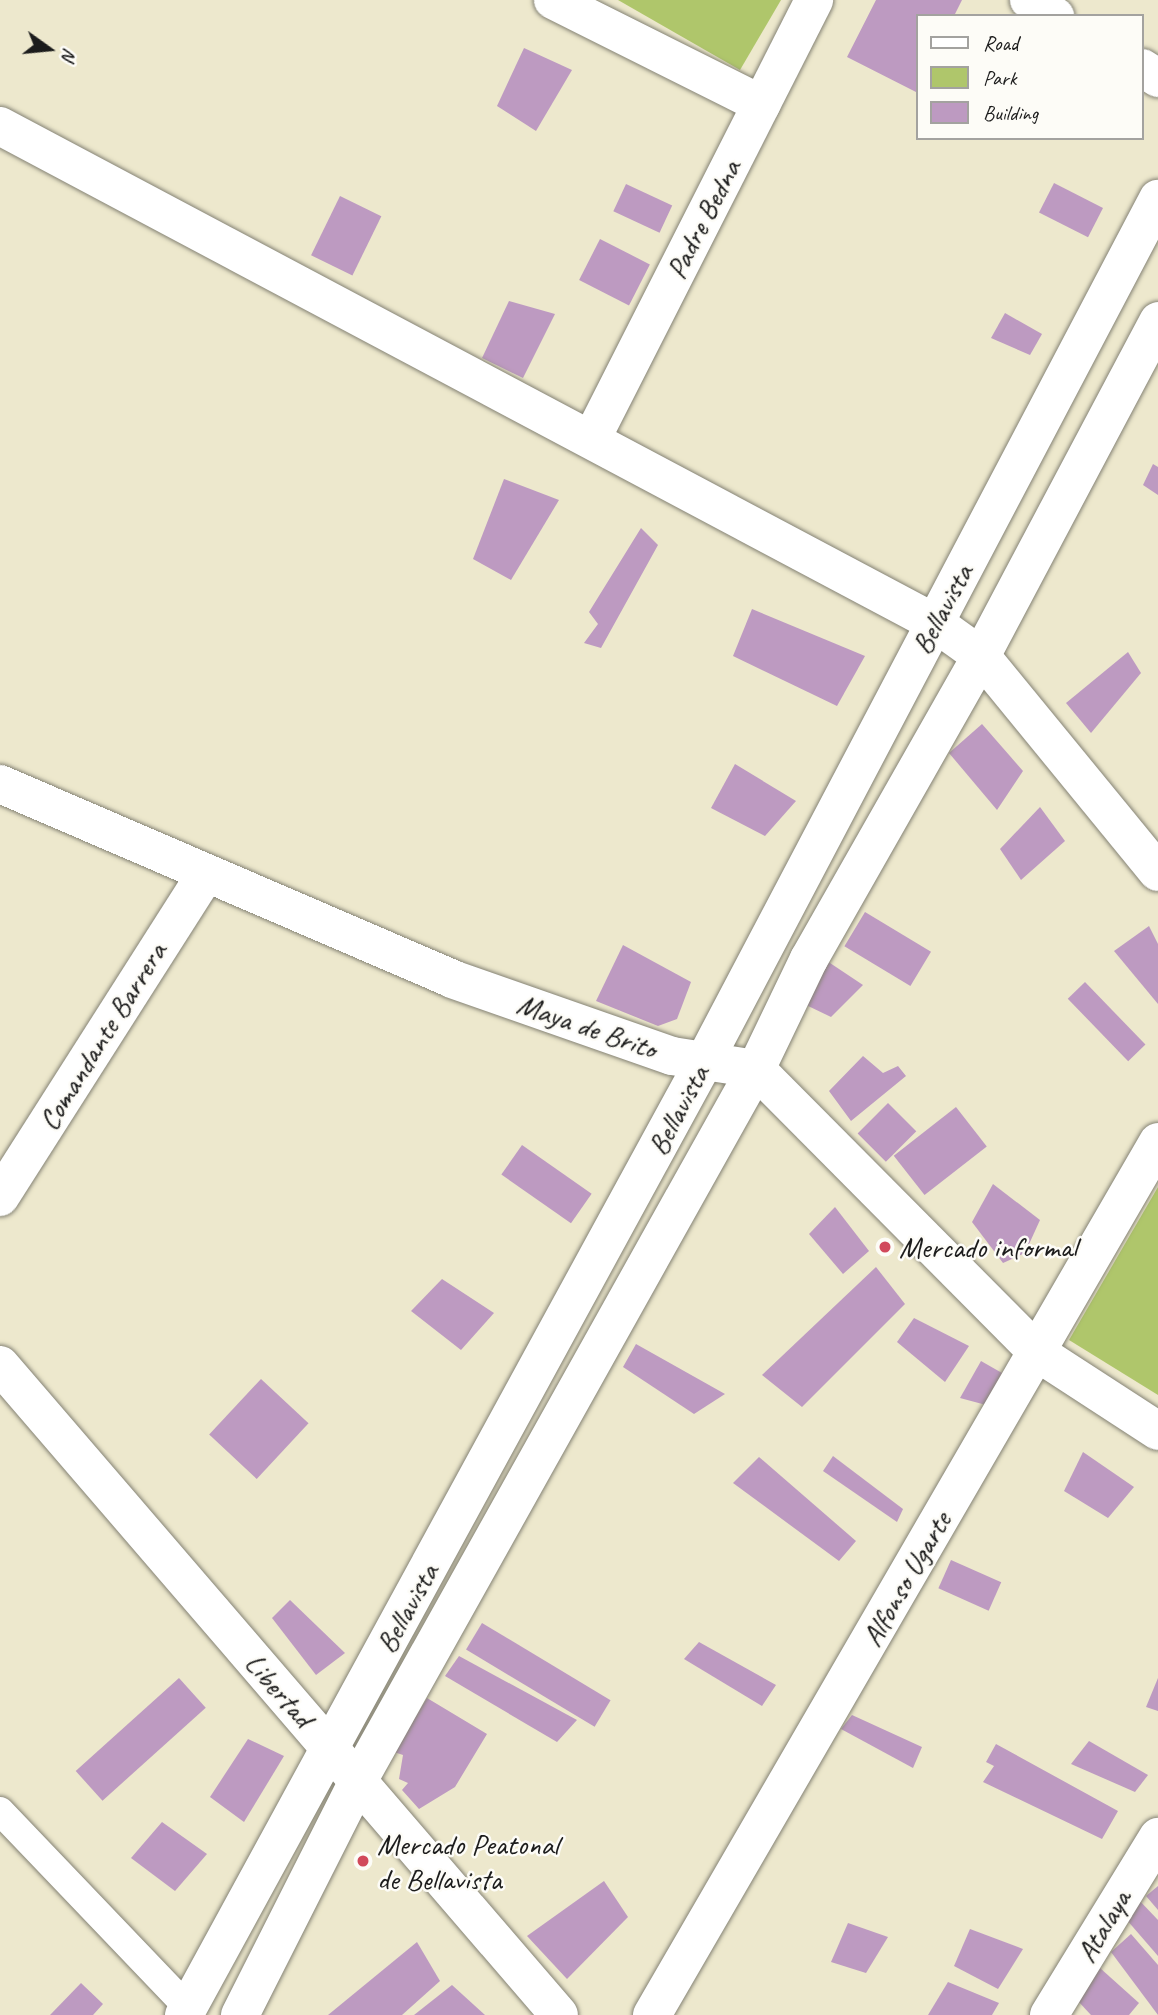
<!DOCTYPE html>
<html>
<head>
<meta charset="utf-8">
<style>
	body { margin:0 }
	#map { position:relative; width:1158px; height:2015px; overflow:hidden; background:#ede8cd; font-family:Caveat,sans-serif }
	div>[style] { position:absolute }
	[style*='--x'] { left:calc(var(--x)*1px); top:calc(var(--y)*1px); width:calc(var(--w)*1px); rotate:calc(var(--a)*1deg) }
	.green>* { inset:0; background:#afc66b }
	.building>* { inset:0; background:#bd9ac1; transform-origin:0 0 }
	.roads { filter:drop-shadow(0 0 2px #848274) drop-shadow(0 0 2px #848274) }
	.pedestrian>* { height:28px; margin:-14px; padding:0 14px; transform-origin:14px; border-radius:14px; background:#fff }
	.minor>* { height:38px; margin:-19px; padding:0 19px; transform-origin:19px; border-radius:19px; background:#fff }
	.tertiary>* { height:38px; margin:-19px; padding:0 19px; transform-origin:19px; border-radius:19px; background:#fff }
	.dots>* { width:19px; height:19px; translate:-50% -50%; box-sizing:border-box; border:4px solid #fdfcf7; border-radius:50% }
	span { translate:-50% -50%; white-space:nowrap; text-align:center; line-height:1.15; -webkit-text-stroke:5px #fdfcf7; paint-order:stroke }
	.street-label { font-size:30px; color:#1c1c1c }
	.poi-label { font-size:30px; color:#1c1c1c }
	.left { translate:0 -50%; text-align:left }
	.legend { position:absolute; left:916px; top:14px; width:228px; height:126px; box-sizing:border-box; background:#fdfcf7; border:2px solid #a3a29f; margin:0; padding:9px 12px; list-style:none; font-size:21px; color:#1c1c1c }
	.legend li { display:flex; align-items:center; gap:14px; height:35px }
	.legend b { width:35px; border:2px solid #a3a29f }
	.north { position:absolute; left:14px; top:14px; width:70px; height:70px; -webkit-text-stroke:5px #fdfcf7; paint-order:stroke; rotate:105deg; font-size:19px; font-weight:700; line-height:28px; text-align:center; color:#1c1c1c }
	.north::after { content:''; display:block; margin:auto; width:24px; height:32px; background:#1c1c1c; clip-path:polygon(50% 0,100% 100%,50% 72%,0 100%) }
</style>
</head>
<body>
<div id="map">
	<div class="green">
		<div style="clip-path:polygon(618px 0,781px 0,740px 70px)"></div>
		<div style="clip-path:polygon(1158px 1187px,1158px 1395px,1069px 1340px)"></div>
	</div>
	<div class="building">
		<div style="clip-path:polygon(876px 0,962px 0,954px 16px,918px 16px,916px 92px,847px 57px)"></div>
		<div style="clip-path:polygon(524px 48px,572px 70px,536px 131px,497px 106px)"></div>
		<div style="left:1054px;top:183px;width:55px;height:33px;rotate:27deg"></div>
		<div style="left:626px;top:184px;width:51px;height:30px;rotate:25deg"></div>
		<div style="left:340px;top:196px;width:46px;height:66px;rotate:26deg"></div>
		<div style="left:600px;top:239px;width:56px;height:46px;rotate:27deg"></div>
		<div style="clip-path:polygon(509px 301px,555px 314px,523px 378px,482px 358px)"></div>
		<div style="clip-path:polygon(1005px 313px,1042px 334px,1030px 355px,991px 338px)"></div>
		<div style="clip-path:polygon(1153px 464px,1158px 467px,1158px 495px,1143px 485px)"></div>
		<div style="clip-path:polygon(504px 479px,559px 500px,511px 580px,473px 559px)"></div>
		<div style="clip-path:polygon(641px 528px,658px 545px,601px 648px,584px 643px,598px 624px,589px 612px)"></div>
		<div style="clip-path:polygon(752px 609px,865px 656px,837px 706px,733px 656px)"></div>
		<div style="clip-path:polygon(1128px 652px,1141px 673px,1091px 733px,1066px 703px)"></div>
		<div style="clip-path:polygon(982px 724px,1023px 771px,997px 810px,949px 753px)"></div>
		<div style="clip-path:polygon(735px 764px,796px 801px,765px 836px,711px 808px)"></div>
		<div style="clip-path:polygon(1040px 807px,1065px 841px,1021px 880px,1000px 849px)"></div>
		<div style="left:865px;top:912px;width:77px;height:40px;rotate:31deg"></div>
		<div style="clip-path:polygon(1149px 926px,1158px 944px,1158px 1004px,1114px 951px)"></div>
		<div style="clip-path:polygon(623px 945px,691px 982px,677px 1019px,658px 1026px,596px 1001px)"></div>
		<div style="clip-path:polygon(827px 961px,863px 985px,831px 1017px,804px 1004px)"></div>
		<div style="left:1085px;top:982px;width:87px;height:24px;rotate:46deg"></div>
		<div style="clip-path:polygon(863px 1056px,883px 1073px,898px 1066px,906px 1076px,851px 1121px,829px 1091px)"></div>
		<div style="left:888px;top:1103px;width:40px;height:43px;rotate:45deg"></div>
		<div style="left:956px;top:1107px;width:50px;height:79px;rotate:52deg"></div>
		<div style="left:522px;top:1145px;width:85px;height:36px;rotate:35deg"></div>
		<div style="clip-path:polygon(993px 1184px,1040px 1220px,1025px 1253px,1003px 1263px,972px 1222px)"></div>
		<div style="clip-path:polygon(835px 1207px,869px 1251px,843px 1274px,809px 1234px)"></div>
		<div style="clip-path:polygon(876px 1267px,905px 1304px,802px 1407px,762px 1375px)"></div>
		<div style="clip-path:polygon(442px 1279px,494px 1313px,461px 1350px,411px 1311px)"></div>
		<div style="clip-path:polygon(914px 1318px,969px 1346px,945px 1382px,897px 1342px)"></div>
		<div style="clip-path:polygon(636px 1344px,725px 1394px,694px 1414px,623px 1367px)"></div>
		<div style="clip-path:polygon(981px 1361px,1002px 1373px,986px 1405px,960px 1398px)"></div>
		<div style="left:261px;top:1379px;width:65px;height:76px;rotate:43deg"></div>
		<div style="clip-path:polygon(1083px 1452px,1134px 1487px,1108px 1518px,1064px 1491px)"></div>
		<div style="clip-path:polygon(833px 1456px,903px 1509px,897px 1522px,823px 1471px)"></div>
		<div style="clip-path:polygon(759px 1457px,856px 1541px,839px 1561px,733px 1483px)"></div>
		<div style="left:951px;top:1560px;width:55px;height:31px;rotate:24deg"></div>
		<div style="clip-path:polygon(290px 1600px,345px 1653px,316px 1675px,272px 1618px)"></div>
		<div style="left:482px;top:1623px;width:150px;height:31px;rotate:31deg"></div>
		<div style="clip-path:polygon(699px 1642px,776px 1685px,762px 1706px,684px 1659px)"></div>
		<div style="clip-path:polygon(459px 1656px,577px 1720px,557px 1742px,445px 1676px)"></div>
		<div style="left:179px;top:1678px;width:40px;height:139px;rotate:48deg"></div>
		<div style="clip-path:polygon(1158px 1678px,1158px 1711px,1146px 1707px)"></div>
		<div style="clip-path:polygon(427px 1698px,487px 1734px,455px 1787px,419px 1809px,402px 1790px,408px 1783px,399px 1779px,403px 1755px,394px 1752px)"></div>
		<div style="clip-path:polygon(852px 1715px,922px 1747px,913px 1768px,841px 1729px)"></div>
		<div style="clip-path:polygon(248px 1739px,284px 1756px,244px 1822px,210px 1797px)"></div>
		<div style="clip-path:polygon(1089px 1741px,1148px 1775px,1135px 1792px,1071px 1764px)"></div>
		<div style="clip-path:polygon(996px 1744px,1118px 1811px,1102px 1839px,983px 1782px,994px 1766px,986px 1762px)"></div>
		<div style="clip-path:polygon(162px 1822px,207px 1854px,175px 1891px,131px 1858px)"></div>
		<div style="clip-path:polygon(604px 1881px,628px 1917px,567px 1979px,527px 1936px)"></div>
		<div style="clip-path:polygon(1158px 1886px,1158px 1910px,1146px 1896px)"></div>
		<div style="clip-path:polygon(1137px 1898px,1158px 1920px,1158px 1956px,1126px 1919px)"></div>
		<div style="clip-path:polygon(848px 1923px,888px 1937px,866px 1973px,831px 1962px)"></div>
		<div style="clip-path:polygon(970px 1929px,1023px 1949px,998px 1989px,954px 1966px)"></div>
		<div style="clip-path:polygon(1131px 1934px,1158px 1965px,1158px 2015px,1111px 1952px)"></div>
		<div style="clip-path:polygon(417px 1942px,440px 1981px,402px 2015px,328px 2015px)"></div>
		<div style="clip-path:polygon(1100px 1968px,1139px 2003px,1129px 2015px,1091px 2015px,1077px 2000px)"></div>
		<div style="clip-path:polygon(948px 1982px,999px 2003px,992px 2015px,928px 2015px)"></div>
		<div style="clip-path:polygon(81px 1983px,103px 2004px,93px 2015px,50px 2015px)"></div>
		<div style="clip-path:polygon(452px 1985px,485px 2015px,414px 2015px)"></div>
	</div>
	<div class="roads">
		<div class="pedestrian">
			<div style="--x:0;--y:1811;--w:272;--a:46.3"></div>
		</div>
		<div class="minor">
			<div style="--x:553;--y:0;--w:233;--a:26.6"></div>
			<div style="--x:1029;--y:0;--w:31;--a:32"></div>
			<div style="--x:1142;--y:68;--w:19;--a:32"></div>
			<div style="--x:0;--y:126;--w:1059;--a:27.99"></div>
			<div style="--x:935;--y:623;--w:57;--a:35.7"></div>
			<div style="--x:981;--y:656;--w:279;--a:50.7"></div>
			<div style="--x:592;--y:438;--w:491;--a:-63.1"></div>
			<div style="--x:0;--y:1197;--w:382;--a:-57.5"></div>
			<div style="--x:0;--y:1365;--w:857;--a:49.3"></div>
			<div style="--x:184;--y:2015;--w:1090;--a:-61.39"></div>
			<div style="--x:240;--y:2015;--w:262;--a:-63.2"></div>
			<div style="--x:358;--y:1781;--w:816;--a:-60.8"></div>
			<div style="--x:652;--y:2015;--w:1009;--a:-59.9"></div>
			<div style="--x:1049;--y:2015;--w:209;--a:-58.5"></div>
		</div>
		<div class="tertiary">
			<div style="--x:0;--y:784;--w:492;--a:23.3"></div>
			<div style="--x:452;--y:979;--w:233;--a:19.3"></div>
			<div style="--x:672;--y:1056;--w:85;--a:8.8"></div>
			<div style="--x:756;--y:1069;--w:400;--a:45.2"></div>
			<div style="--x:1038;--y:1353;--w:143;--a:33"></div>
			<div style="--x:706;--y:1058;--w:971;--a:-62.25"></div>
			<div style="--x:756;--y:1069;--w:122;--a:-64.3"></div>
			<div style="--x:809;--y:959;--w:348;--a:-60.4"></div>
			<div style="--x:981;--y:656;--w:379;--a:-62.1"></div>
		</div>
	</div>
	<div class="dots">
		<div style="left:885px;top:1247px;background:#d1495b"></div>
		<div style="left:363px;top:1861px;background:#d1495b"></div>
	</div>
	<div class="street-label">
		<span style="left:703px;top:219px;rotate:-63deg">Padre Bedna</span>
		<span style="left:942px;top:609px;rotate:-62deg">Bellavista</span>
		<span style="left:587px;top:1026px;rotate:19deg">Maya de Brito</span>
		<span style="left:102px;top:1036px;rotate:-58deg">Comandante Barrera</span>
		<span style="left:678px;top:1110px;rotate:-62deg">Bellavista</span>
		<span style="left:906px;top:1579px;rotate:-60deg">Alfonso Ugarte</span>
		<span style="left:407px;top:1608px;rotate:-61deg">Bellavista</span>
		<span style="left:279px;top:1690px;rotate:49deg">Libertad</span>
		<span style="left:1103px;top:1926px;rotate:-59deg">Atalaya</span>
	</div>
	<div class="poi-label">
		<span class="left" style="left:899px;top:1247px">Mercado informal</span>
		<span class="left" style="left:377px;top:1861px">Mercado Peatonal<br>de Bellavista</span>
	</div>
	<ul class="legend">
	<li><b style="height:9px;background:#fff"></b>Road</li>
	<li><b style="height:19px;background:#afc66b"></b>Park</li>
	<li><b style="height:19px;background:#bd9ac1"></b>Building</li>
	</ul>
	<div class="north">N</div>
</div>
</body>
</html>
